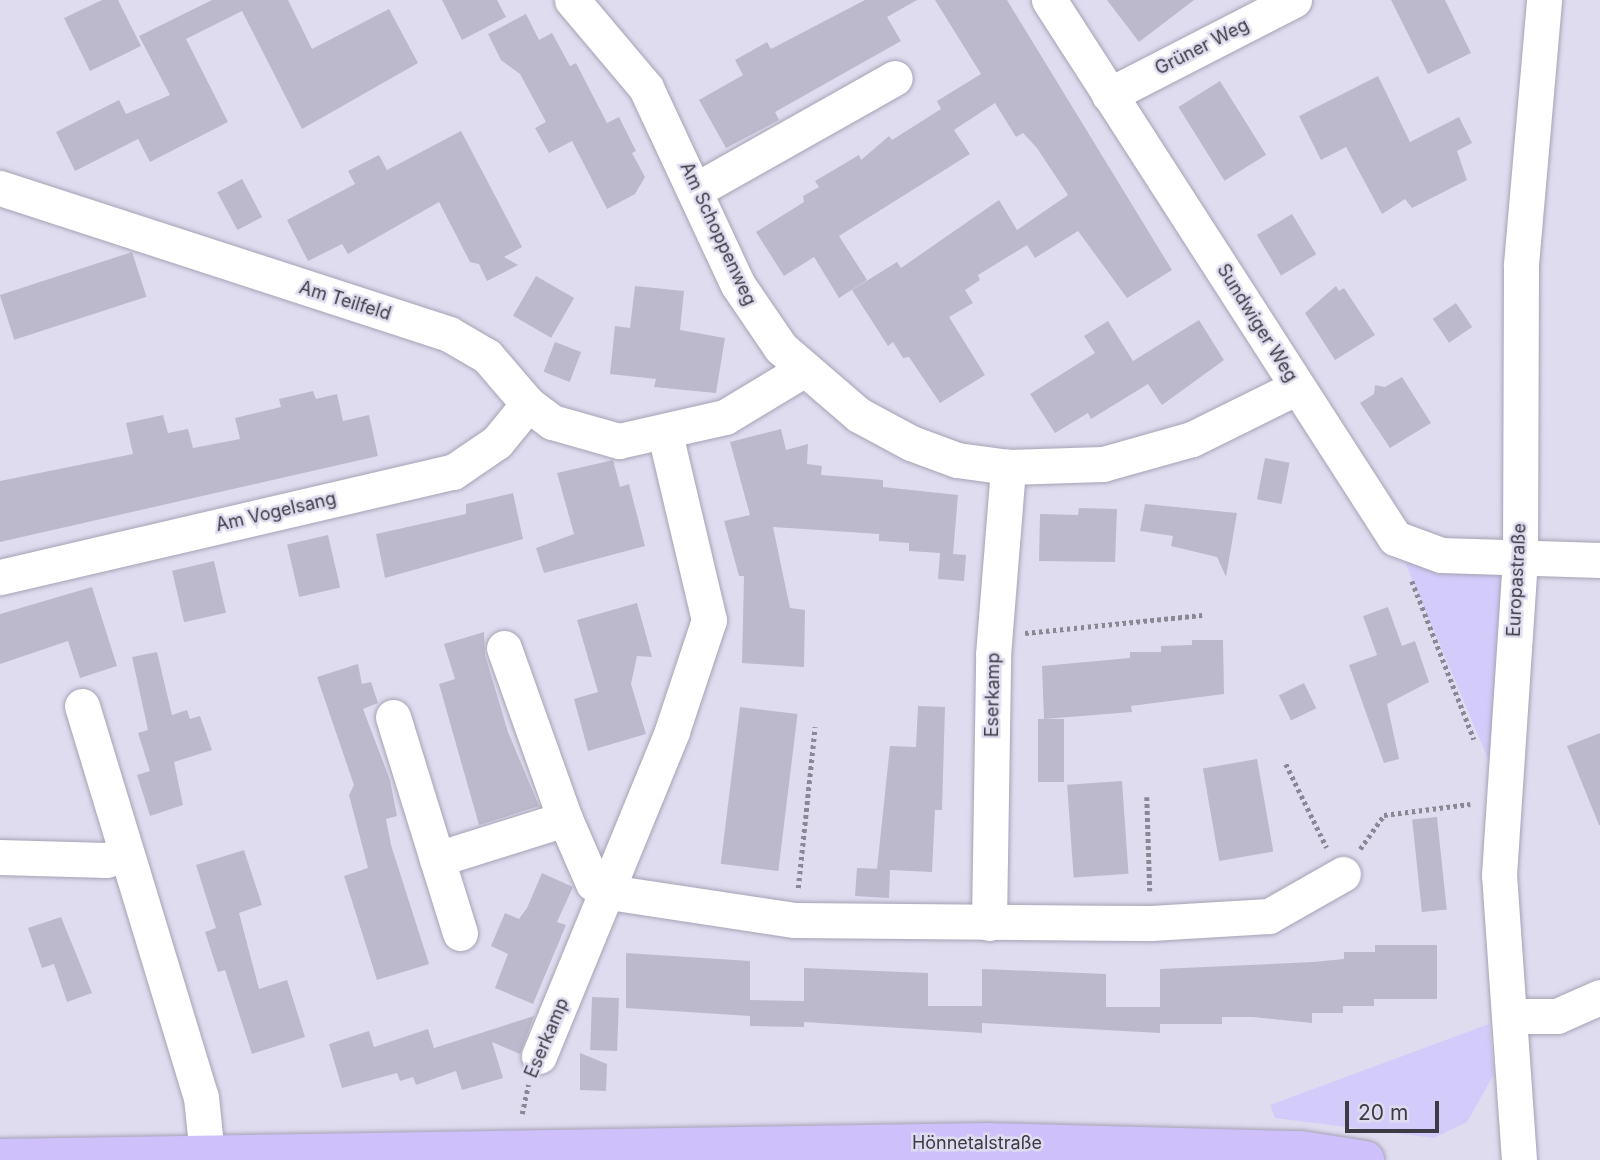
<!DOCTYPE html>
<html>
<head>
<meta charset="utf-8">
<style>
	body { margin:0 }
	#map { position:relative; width:1600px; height:1160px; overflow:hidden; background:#e0dcf0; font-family:Inter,sans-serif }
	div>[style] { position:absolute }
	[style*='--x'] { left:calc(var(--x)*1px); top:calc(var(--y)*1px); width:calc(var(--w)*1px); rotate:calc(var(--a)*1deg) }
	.green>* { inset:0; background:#d3cbfa }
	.building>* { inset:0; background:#bdb9cc; transform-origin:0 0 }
	.path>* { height:4.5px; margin-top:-2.25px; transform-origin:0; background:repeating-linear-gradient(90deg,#8b8896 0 3.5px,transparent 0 7px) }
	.roads { filter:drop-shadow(0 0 2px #a6a2b5) drop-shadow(0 0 2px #a6a2b5) }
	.minor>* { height:35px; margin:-17.5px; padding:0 17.5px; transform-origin:17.5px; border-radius:17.5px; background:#fff }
	.major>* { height:38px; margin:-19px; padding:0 19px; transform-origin:19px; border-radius:19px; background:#cec0fb }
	span { translate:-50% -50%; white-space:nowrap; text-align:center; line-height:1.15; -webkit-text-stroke:5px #e0dcf0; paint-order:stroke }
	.street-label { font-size:18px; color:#3c3b43 }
	.scale { position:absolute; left:1345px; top:1101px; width:94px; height:32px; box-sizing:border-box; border:4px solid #3c3b43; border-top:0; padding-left:9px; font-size:21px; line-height:24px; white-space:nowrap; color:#3c3b43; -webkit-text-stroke:5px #e0dcf0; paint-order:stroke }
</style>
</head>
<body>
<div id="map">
	<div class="green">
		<div style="clip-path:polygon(1402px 555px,1509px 571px,1495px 775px)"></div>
		<div style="clip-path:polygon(1489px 1024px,1494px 1074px,1467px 1122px,1434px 1138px,1275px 1118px,1270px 1105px)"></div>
	</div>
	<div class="building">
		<div style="clip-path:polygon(102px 0,118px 0,141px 46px,90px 71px,64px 18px)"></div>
		<div style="clip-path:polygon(212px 0,288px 0,312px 49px,389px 9px,418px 63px,302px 129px,242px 11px,186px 39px,228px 122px,150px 162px,138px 139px,75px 171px,56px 132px,119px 100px,126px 114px,170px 95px,139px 36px)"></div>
		<div style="clip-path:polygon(442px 0,497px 0,506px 17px,462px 40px)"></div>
		<div style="clip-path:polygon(865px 0,917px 0,887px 17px,901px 41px,775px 112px,779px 120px,726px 148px,699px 100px,743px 75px,735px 60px,767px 42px,771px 49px)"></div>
		<div style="clip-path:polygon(935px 0,1007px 0,1172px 270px,1127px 298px,1078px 231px,1035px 258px,1027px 245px,978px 275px,980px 280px,965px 290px,973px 303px,949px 317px,985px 375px,940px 403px,909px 357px,903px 358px,893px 342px,888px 346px,852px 290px,897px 262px,901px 268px,999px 200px,1017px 230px,1068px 195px,1037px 148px,1023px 133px,1016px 137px,995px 103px,954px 130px,970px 154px,839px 236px,867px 280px,839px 298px,814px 257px,784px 276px,756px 232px,804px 202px,803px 196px,819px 187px,815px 181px,859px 155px,861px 160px,889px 136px,892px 140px,941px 109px,937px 101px,981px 74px)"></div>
		<div style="clip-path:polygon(1107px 0,1194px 0,1139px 42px)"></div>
		<div style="clip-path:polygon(1391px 0,1445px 0,1471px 53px,1428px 74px)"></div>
		<div style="clip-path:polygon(526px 14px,539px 40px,552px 33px,570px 66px,576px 63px,607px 123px,619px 117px,636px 151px,632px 153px,645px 177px,635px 194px,607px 209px,572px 141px,549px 153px,535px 128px,546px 122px,520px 74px,501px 60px,488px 34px)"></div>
		<div style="clip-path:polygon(1378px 76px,1410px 142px,1459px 117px,1472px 143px,1457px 151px,1467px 180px,1412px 208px,1405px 199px,1382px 214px,1346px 147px,1321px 160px,1299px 116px)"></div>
		<div style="left:1220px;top:81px;width:87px;height:49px;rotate:58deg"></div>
		<div style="clip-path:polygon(461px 131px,522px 247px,504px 257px,518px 265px,487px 281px,479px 264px,470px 262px,439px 202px,348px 254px,342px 244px,308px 261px,287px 220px,355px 184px,348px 171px,379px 155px,387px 170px)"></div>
		<div style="left:242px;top:179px;width:43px;height:28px;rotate:62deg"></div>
		<div style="left:1292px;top:214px;width:47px;height:41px;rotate:59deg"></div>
		<div style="left:132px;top:252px;width:47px;height:139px;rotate:72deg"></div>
		<div style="left:536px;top:276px;width:44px;height:46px;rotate:30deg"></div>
		<div style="clip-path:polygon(635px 286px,684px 291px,680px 330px,725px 338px,716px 393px,654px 387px,656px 379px,610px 374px,615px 326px,630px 328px)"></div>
		<div style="clip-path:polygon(1336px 286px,1339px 291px,1344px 288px,1375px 335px,1335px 360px,1305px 313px)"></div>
		<div style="left:1456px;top:303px;width:29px;height:28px;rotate:56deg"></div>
		<div style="clip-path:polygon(1199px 320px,1224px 360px,1162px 405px,1148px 384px,1091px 419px,1088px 413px,1055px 433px,1030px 394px,1095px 353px,1084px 336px,1108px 321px,1133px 361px)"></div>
		<div style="left:555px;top:342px;width:28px;height:32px;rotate:21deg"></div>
		<div style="clip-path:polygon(1402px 377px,1431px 423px,1390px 448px,1360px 403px,1374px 394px,1375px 385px,1385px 387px)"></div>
		<div style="clip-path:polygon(313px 391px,316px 399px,337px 394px,343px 421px,369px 415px,378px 456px,0 542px,0 481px,133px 454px,126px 423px,163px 415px,168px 433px,188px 429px,193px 448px,240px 439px,235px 418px,281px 407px,279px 399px)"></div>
		<div style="clip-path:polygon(781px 429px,786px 450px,808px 444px,807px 464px,822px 466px,821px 475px,883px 480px,883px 487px,958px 495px,953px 554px,966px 555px,964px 581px,938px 579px,940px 553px,909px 551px,909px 543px,879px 541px,879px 534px,773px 527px,790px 608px,805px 610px,804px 667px,742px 663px,744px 576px,739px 576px,724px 521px,750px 515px,730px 442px)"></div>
		<div style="left:1265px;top:458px;width:25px;height:42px;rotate:11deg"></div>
		<div style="clip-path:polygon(613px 460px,620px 487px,629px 484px,645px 546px,544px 573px,536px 548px,574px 534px,557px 473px)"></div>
		<div style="clip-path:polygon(513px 493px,523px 539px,385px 578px,376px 534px,466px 514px,466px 504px)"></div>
		<div style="clip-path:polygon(1145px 504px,1237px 513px,1226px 577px,1217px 557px,1171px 546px,1173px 536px,1140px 531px)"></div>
		<div style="clip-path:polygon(1079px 508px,1117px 509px,1115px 562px,1039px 561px,1040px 514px,1078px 515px)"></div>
		<div style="left:328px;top:535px;width:54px;height:42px;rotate:77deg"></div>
		<div style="left:214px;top:561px;width:53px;height:43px;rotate:77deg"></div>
		<div style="clip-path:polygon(92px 587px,117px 666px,80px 678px,68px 641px,0 664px,0 614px)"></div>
		<div style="clip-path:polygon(637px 603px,652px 657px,637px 656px,631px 684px,646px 734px,588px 751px,574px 699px,598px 692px,577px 620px)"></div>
		<div style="clip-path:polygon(1388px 607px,1402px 646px,1415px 641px,1429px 682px,1387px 704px,1399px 759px,1384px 763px,1349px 665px,1377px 655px,1363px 616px)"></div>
		<div style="clip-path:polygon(484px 632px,485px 655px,508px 732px,539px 806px,479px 825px,439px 684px,455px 679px,444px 644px)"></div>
		<div style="clip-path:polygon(1192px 640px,1223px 640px,1224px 694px,1131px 706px,1132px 712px,1044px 719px,1042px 666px,1130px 658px,1130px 652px,1161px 652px,1161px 646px,1192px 645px)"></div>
		<div style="clip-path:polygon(157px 652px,172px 715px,187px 710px,190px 719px,200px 716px,212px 750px,174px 762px,183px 805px,150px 816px,137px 775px,150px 771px,138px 733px,148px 730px,132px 657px)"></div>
		<div style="clip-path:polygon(358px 664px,362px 684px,371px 682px,378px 703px,363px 709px,390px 780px,397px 816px,386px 819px,391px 845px,429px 964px,377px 980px,344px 876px,368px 868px,349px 795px,354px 785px,317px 677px)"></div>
		<div style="left:1304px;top:683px;width:28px;height:28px;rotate:64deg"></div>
		<div style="clip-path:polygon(918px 706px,945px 707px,942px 810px,935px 810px,932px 872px,890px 870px,889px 898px,855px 896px,857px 868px,884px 869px,877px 869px,890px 746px,916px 747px)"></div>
		<div style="left:740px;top:707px;width:58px;height:158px;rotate:7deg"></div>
		<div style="left:1038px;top:719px;width:26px;height:63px"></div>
		<div style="clip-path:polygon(1600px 733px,1600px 825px,1599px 825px,1567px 746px)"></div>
		<div style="left:1257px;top:759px;width:94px;height:55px;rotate:80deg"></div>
		<div style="left:1122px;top:781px;width:93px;height:55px;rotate:86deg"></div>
		<div style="left:1437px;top:817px;width:93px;height:25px;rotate:84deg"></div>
		<div style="clip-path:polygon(244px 850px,262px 905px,239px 913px,259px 989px,287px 980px,305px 1037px,252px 1054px,225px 970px,218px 972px,205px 932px,216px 928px,196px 865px)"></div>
		<div style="clip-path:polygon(542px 873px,573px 887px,557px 922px,566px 925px,533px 1004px,495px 988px,508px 954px,491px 946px,505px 913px,519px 919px,527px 908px)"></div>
		<div style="clip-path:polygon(61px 917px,92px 993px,67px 1002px,54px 964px,42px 968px,28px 928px)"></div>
		<div style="clip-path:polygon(1375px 945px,1437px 945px,1437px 999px,1374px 999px,1374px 1006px,1343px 1006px,1343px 1013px,1312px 1013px,1312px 1023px,1253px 1017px,1222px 1017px,1222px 1024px,1160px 1024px,1160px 1033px,982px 1023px,982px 1017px,982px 1033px,804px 1022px,804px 968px,928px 973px,928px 1006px,982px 1006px,982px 969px,1106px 974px,1106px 1007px,1160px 1007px,1160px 969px,1313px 962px,1344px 959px,1344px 952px,1375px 952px)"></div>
		<div style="clip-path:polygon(626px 953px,750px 961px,750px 1000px,804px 1001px,804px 1027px,750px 1026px,750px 1007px,750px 1016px,626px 1008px)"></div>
		<div style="left:592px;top:997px;width:27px;height:53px;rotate:2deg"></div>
		<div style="clip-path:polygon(534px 1016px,520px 1054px,492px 1042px,503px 1078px,462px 1090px,456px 1071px,416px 1085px,413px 1077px,400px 1081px,397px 1073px,342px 1088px,329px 1044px,369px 1031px,374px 1047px,428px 1029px,434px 1048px)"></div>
		<div style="clip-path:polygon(580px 1053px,607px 1064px,606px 1091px,580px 1090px)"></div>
	</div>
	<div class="path">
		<div style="--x:1412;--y:581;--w:170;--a:68.6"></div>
		<div style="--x:1025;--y:633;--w:178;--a:-5.8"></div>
		<div style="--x:1286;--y:764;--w:93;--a:64"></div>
		<div style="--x:1147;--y:797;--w:94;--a:88.2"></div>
		<div style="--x:1360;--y:849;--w:42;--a:-54.8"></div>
		<div style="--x:1384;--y:815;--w:87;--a:-7.3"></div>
		<div style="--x:798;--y:888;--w:162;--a:-84"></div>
		<div style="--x:522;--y:1114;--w:30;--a:-78"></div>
	</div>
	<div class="roads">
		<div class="minor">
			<div style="--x:572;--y:0;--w:115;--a:49.9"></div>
			<div style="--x:646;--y:88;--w:217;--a:65"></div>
			<div style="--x:738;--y:285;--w:76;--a:55.7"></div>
			<div style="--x:781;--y:348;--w:103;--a:40.7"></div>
			<div style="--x:859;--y:415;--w:59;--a:28.3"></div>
			<div style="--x:911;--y:443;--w:49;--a:20.3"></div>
			<div style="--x:957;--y:460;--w:51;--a:7.8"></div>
			<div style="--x:1008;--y:467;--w:95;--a:-1.8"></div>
			<div style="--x:1103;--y:464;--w:92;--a:-15.7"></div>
			<div style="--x:1192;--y:439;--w:117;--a:-26.3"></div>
			<div style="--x:1049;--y:0;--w:640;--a:57.25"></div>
			<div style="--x:1395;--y:538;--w:49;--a:20.3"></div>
			<div style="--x:1441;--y:555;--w:159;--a:1.8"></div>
			<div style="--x:1109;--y:95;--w:208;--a:-27.2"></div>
			<div style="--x:0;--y:188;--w:472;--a:18"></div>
			<div style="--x:449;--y:334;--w:44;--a:30.1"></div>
			<div style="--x:487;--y:356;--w:63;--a:49.5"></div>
			<div style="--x:528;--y:404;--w:30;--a:37"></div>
			<div style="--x:552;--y:422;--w:70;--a:15.8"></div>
			<div style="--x:619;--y:441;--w:109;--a:-12.8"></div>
			<div style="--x:725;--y:417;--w:91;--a:-31.1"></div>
			<div style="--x:696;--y:190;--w:228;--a:-29.4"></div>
			<div style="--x:0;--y:577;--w:465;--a:-13.1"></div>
			<div style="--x:453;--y:472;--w:53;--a:-34.3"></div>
			<div style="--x:497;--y:442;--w:49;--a:-50.8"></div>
			<div style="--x:504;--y:648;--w:182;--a:70.4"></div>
			<div style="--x:565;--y:819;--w:70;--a:66.4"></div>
			<div style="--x:593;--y:883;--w:18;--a:29"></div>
			<div style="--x:609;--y:892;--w:188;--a:8.6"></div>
			<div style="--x:795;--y:920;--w:356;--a:0.5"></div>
			<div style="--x:1151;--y:923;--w:118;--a:-3.4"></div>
			<div style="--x:1269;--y:916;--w:85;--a:-29.6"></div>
			<div style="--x:82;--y:706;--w:409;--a:73.1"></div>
			<div style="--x:201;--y:1097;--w:58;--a:84.1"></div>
			<div style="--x:393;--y:717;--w:149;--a:72.8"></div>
			<div style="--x:0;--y:857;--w:106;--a:1.6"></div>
			<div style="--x:106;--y:860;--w:21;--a:-17"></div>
			<div style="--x:989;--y:923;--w:268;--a:-89.1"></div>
			<div style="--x:993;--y:655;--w:189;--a:-85.4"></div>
			<div style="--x:460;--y:933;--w:77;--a:-107.3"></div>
			<div style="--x:437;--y:859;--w:134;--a:-17.4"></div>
			<div style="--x:1509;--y:1016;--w:48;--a:0"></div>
			<div style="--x:1557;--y:1016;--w:47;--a:-23.8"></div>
			<div style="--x:539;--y:1056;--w:351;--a:-67.7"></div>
			<div style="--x:672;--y:731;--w:117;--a:-71.6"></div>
			<div style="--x:709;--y:620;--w:191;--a:-103.3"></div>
			<div style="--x:1519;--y:1160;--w:286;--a:-94"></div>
			<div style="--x:1499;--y:875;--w:316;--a:-86.2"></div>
			<div style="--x:1520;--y:560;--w:296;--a:-89.8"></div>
			<div style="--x:1521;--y:264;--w:265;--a:-85"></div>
		</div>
		<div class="major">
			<div style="--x:0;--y:1158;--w:987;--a:-0.93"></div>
			<div style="--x:987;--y:1142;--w:314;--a:1.5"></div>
			<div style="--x:1301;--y:1150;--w:65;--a:8.9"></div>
		</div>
	</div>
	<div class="street-label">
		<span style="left:1202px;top:47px;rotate:-27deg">Grüner Weg</span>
		<span style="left:718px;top:234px;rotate:65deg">Am Schoppenweg</span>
		<span style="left:345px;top:301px;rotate:17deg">Am Teilfeld</span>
		<span style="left:1257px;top:323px;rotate:58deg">Sundwiger Weg</span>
		<span style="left:276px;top:512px;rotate:-13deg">Am Vogelsang</span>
		<span style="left:1517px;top:580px;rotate:-87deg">Europastraße</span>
		<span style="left:993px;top:695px;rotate:-89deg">Eserkamp</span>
		<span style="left:547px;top:1038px;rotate:-67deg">Eserkamp</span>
		<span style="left:977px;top:1143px">Hönnetalstraße</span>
	</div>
	<div class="scale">20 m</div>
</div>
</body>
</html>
